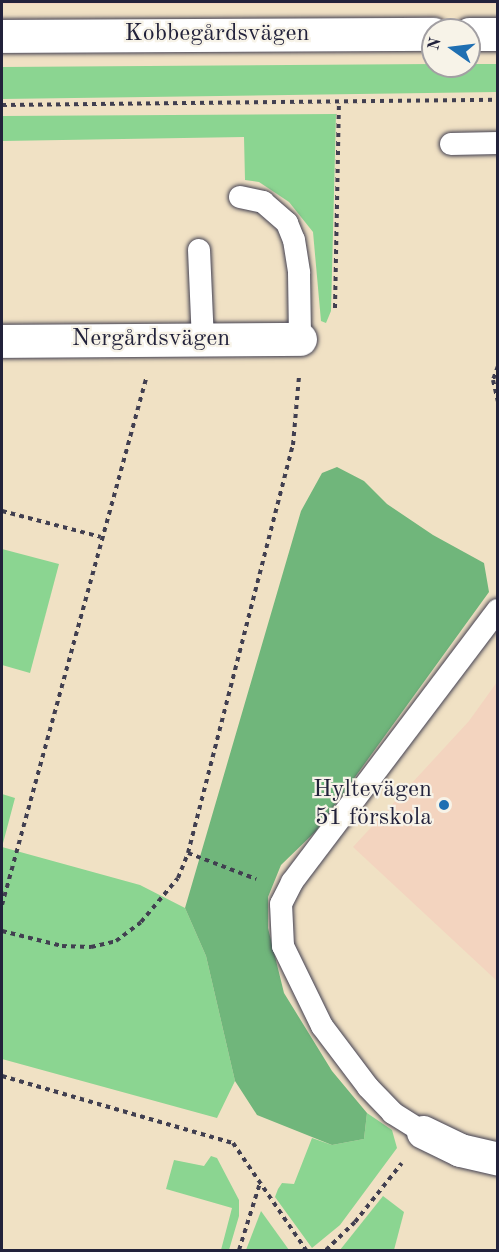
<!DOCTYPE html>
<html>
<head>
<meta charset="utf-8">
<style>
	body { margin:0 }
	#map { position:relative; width:499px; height:1252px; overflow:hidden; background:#f0e1c4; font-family:"Old Standard TT",serif }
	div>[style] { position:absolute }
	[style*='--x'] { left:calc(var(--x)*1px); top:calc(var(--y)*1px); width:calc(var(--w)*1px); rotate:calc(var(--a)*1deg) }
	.built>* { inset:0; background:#f3d4bf; transform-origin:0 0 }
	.green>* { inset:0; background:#8bd591 }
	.forest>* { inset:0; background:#70b67b }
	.path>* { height:4px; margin-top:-2px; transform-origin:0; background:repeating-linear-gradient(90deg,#413f50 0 4.5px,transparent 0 9px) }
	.roads { filter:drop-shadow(0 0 2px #413f50) drop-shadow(0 0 2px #413f50) }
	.service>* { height:22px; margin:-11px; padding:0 11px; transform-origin:11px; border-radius:11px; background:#fff }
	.minor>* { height:33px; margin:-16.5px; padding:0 16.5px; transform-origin:16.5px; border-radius:16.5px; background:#fff }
	.tertiary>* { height:33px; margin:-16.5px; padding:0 16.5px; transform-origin:16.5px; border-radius:16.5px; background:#fff }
	.dots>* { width:16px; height:16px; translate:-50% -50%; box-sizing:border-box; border:3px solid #f7f3e8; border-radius:50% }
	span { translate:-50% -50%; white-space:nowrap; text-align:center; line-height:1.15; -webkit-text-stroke:4.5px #f7f3e8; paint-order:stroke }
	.street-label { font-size:24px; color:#22223b }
	.poi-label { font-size:24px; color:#22223b }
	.right { translate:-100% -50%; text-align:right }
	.frame { position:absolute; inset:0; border:3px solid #22223b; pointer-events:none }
	.north { position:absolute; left:421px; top:18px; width:60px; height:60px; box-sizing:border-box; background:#f7f3e8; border:2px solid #a29fa3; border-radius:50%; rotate:284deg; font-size:16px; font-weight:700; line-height:24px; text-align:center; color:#22223b }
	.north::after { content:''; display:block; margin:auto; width:21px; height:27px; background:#1f6fb2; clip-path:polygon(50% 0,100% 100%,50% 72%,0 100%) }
</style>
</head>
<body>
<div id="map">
	<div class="built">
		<div style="left:2px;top:2px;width:495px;height:2px"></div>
		<div style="clip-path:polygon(497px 682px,497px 981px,353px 847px,469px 721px)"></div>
	</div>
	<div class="green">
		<div style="clip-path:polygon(433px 64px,497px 64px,497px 92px,2px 99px,2px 67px)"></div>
		<div style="clip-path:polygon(336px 114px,331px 311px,326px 323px,321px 321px,313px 232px,289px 202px,259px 182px,245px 180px,244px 137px,2px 141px,2px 116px)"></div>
		<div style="clip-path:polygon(2px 549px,59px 564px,30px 673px,2px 665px)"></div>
		<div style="clip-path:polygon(2px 794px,15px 798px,2px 847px,140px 885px,185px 908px,206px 956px,235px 1081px,217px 1118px,2px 1059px)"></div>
		<div style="clip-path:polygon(367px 1113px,392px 1130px,397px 1148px,340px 1225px,312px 1248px,275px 1197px,278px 1189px,282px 1183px,294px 1184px,312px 1138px,332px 1145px,364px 1139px)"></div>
		<div style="clip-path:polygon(211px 1156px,217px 1158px,239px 1200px,239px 1216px,229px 1250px,221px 1250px,232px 1208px,166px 1189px,174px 1160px,204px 1166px)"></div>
		<div style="clip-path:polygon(383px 1196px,404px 1212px,394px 1250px,340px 1250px)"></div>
		<div style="clip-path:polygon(261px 1211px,289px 1250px,246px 1250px)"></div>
	</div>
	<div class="forest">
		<div style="clip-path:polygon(337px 467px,364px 481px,387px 504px,433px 535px,484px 563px,489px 592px,316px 831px,281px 865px,268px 897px,268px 928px,284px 993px,332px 1071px,367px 1113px,364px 1139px,332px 1145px,257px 1115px,235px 1081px,206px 956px,185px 908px,301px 511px,322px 473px)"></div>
	</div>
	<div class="path">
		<div style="--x:2;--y:105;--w:496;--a:-0.6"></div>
		<div style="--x:335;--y:308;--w:205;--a:-88.9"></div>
		<div style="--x:498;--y:366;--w:15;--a:110"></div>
		<div style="--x:493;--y:380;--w:22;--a:77"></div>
		<div style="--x:2;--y:511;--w:102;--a:14.7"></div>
		<div style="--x:188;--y:853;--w:73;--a:20.9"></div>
		<div style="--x:2;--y:905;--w:545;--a:-74.69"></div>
		<div style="--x:2;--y:931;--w:62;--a:14"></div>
		<div style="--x:62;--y:946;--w:29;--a:2"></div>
		<div style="--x:91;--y:947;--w:26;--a:-13"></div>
		<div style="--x:116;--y:941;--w:31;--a:-37"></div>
		<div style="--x:141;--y:922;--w:57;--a:-49.9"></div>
		<div style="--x:178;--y:878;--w:27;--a:-68"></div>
		<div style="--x:188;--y:853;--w:421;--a:-75.6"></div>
		<div style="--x:293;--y:445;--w:68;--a:-85"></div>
		<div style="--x:2;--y:1076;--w:241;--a:16.2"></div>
		<div style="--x:233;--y:1143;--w:130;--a:55.7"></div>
		<div style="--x:239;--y:1250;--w:70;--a:-72.6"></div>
		<div style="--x:326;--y:1250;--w:40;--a:-44"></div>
		<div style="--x:355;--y:1222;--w:75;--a:-51.5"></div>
	</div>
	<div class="roads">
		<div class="service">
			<div style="--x:451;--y:144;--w:47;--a:-1.2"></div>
			<div style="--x:240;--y:197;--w:24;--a:12"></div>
			<div style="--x:263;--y:202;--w:32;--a:41"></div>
			<div style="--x:287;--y:223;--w:18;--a:68"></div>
			<div style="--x:294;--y:240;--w:33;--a:81"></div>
			<div style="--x:299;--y:273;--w:66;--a:89.1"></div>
			<div style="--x:199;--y:250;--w:90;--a:87.5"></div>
			<div style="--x:423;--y:1132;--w:36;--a:-148"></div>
			<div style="--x:393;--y:1113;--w:36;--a:-134"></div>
			<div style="--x:368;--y:1087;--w:76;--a:-127"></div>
			<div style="--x:322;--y:1026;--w:89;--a:-116"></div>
			<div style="--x:283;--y:946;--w:42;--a:-92.7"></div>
			<div style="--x:281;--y:904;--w:25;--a:-63"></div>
			<div style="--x:292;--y:882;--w:341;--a:-52.9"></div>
		</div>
		<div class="minor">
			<div style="--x:2;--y:341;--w:298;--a:-0.4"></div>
			<div style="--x:423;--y:1132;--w:41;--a:25.9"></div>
			<div style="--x:460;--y:1150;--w:39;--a:13"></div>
		</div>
		<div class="tertiary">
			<div style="--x:469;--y:34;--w:29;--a:0"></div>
			<div style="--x:2;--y:36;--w:431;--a:-0.3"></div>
		</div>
	</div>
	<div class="dots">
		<div style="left:444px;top:805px;background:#1f6fb2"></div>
	</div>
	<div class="street-label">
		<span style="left:217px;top:35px">Kobbegårdsvägen</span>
		<span style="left:151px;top:340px">Nergårdsvägen</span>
	</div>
	<div class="poi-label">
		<span class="right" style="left:432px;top:805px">Hyltevägen<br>51 förskola</span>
	</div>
	<div class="frame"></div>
	<div class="north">N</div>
</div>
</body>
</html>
